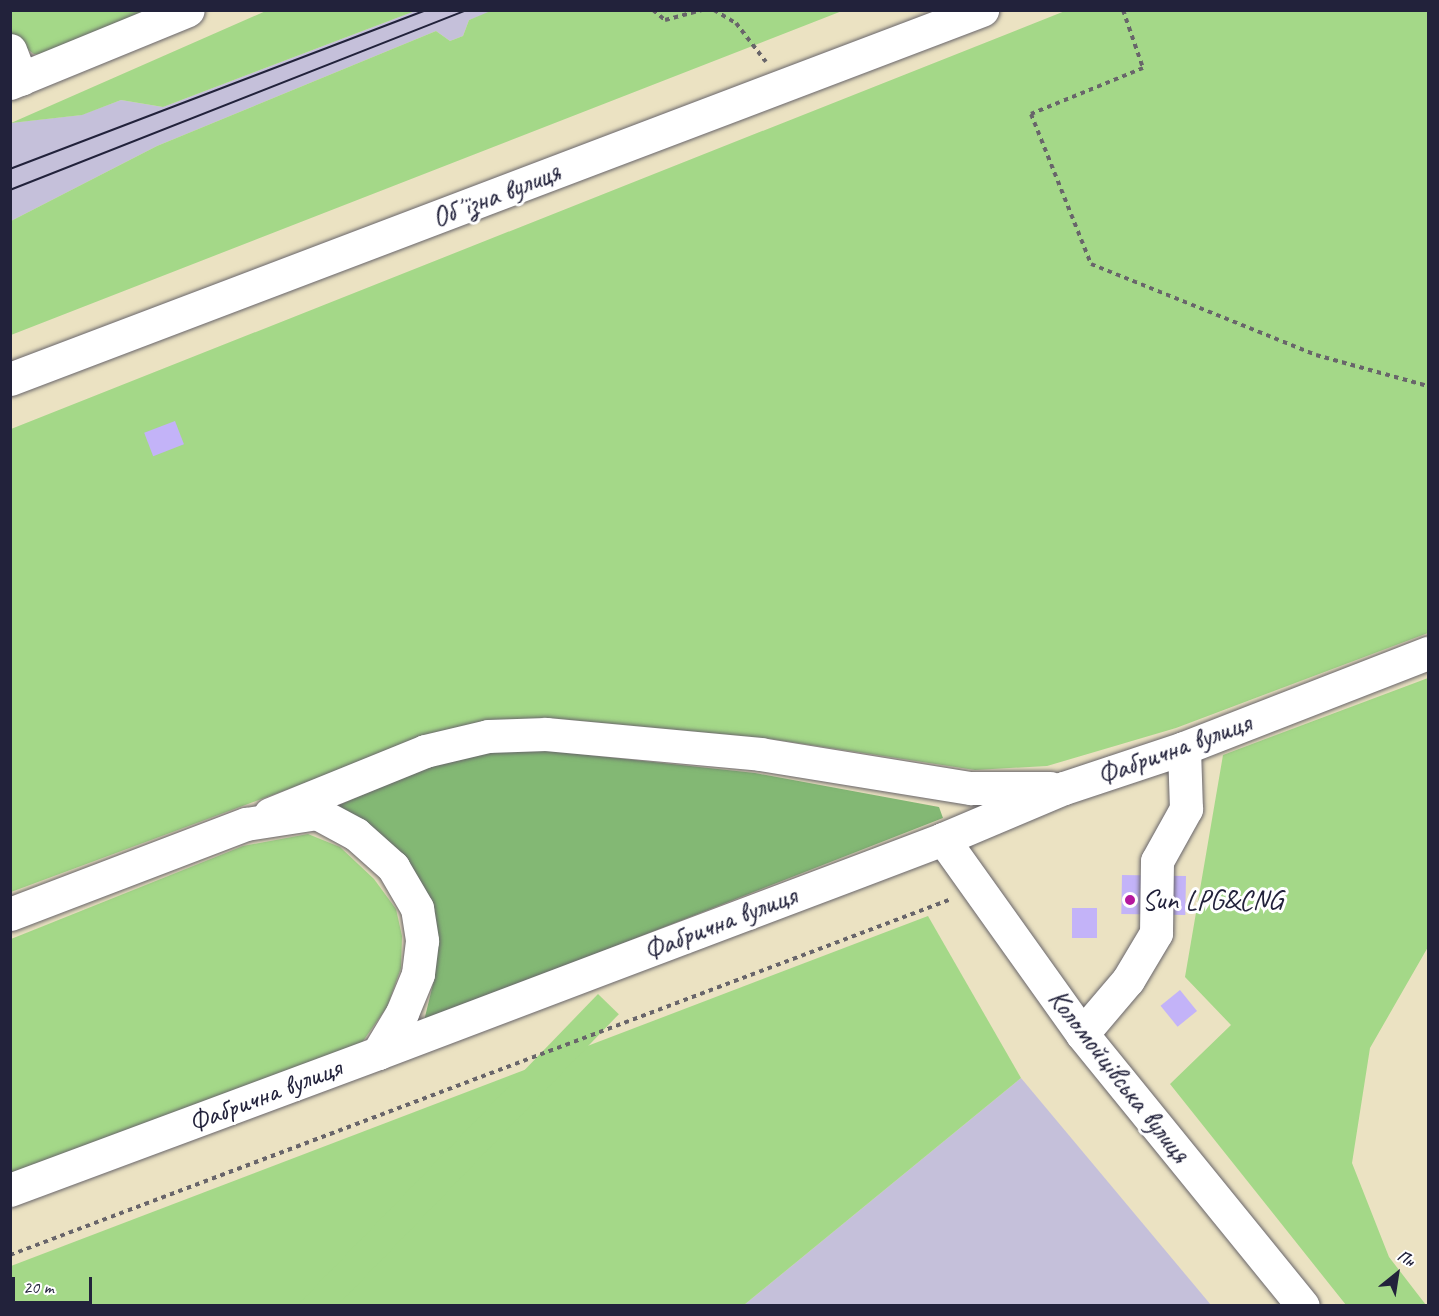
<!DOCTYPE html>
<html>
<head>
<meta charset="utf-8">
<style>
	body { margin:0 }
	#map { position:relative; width:1439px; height:1316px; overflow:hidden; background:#ebe2c2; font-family:Caveat,sans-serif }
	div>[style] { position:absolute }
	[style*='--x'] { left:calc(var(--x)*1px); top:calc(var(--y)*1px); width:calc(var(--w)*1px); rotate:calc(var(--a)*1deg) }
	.industrial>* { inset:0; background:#c5c0da }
	.green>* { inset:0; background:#a4d888; transform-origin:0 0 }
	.forest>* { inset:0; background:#83b874 }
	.building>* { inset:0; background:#c3b3f8; transform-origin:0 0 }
	.path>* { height:4px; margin-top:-2px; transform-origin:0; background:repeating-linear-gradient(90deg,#68656a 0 4.5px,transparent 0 9px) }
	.roads { filter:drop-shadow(0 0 2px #68656a) drop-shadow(0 0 2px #68656a) }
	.minor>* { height:33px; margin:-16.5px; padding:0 16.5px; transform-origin:16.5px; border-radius:16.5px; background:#fff }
	.major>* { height:33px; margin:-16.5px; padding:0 16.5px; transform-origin:16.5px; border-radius:16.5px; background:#fff }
	.tram>* { height:1.5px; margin:-0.75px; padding:0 0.75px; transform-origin:0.75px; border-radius:0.75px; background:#22223b }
	.dots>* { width:16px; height:16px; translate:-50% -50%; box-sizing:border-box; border:3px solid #fff; border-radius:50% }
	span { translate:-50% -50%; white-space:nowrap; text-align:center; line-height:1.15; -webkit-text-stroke:6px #fff; paint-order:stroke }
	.street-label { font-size:28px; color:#22223b }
	.poi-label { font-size:28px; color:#22223b }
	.left { translate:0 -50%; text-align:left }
	.frame { position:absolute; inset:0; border:12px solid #22223b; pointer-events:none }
	.north { position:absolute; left:1367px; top:1244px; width:60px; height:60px; -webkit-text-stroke:4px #fff; paint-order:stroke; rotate:30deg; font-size:16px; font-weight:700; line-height:24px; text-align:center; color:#22223b }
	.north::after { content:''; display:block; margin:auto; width:21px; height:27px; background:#22223b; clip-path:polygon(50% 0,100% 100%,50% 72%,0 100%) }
	.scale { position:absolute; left:12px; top:1277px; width:80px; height:27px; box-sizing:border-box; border:3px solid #22223b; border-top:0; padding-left:8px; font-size:18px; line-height:21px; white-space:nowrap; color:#22223b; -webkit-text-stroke:4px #fff; paint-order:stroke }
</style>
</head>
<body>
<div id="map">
	<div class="industrial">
		<div style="clip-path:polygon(415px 11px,493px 11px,469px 20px,463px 36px,450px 41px,436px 31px,157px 146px,11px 221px,10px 123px,81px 115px,121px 100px,163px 107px)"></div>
		<div style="clip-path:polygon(1021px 1078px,1211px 1305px,744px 1305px)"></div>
	</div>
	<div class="green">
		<div style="clip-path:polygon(268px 10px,415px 11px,163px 107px,121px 100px,82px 115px,11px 123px)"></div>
		<div style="clip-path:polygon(493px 10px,842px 11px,11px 335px,11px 221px,157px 146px,436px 31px,450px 41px,463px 36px,469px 20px)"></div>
		<div style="clip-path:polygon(11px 11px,155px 11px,49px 55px,34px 54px,11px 37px)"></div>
		<div style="clip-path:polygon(1065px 11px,1428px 11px,1428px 633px,1176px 728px,1047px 766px,975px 770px,765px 738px,550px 718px,329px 774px,11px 892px,11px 429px)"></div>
		<div style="clip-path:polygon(1428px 678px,1428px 947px,1370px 1048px,1352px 1163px,1389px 1257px,1426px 1305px,1346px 1305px,1170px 1084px,1231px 1025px,1185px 977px,1223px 755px)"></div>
		<div style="clip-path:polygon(308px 834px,340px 847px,374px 879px,396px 909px,402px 936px,401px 968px,387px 1007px,361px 1044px,11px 1173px,11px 939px,243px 846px)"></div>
		<div style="clip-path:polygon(928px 916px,1021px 1078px,744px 1305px,11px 1305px,11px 1266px)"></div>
		<div style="left:598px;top:994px;width:29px;height:627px;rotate:44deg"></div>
	</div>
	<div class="forest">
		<div style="clip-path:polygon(542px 750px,755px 773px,939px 807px,943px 818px,424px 1021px,435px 976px,435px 936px,337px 806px,431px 765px,489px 752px)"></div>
	</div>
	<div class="building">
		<div style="left:175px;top:421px;width:25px;height:33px;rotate:69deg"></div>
		<div style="left:1122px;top:875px;width:64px;height:39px;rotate:1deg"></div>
		<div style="left:1072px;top:908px;width:25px;height:30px"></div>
		<div style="left:1180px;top:990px;width:27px;height:25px;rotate:51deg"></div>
	</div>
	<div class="path">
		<div style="--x:653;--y:10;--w:16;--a:40"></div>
		<div style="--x:665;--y:20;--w:38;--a:-15"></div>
		<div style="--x:714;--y:10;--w:26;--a:31"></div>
		<div style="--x:736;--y:23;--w:49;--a:52.4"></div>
		<div style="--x:1123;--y:10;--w:61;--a:71"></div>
		<div style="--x:1143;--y:68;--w:121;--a:157.7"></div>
		<div style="--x:1031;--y:114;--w:162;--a:68.2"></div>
		<div style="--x:1091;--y:264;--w:243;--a:22"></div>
		<div style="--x:1316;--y:355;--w:116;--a:15.5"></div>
		<div style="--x:10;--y:1255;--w:1004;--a:-20.71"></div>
	</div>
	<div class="roads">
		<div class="minor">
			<div style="--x:10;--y:50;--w:31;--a:69"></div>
			<div style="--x:10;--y:83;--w:192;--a:-22.3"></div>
			<div style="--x:270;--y:814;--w:167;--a:-22.1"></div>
			<div style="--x:425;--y:751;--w:65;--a:-13.4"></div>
			<div style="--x:488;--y:736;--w:58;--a:-2"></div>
			<div style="--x:546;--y:734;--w:215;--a:5.3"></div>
			<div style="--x:760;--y:754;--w:214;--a:9.2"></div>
			<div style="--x:971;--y:788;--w:79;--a:0"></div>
			<div style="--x:943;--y:839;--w:239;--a:54.5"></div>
			<div style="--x:1082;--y:1034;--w:350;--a:50.9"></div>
			<div style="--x:1082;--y:1034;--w:71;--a:-49.6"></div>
			<div style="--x:1128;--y:980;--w:55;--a:-59.2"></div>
			<div style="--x:1156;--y:933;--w:72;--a:-89.2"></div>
			<div style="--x:1157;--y:861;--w:60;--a:-60.9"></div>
			<div style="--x:1186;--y:809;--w:61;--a:-91.9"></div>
			<div style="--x:378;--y:1053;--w:604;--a:-20.74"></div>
			<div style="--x:943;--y:839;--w:131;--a:-22.9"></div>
			<div style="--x:1064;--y:788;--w:126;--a:-18.4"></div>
			<div style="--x:1184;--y:748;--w:262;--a:-21.3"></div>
		</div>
		<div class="major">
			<div style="--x:10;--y:379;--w:1040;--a:-20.79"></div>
			<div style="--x:10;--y:914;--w:253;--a:-20.9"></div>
			<div style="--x:246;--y:824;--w:72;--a:-8.8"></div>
			<div style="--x:317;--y:813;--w:44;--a:28.3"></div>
			<div style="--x:356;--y:834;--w:50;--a:41.7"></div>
			<div style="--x:393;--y:867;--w:48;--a:59.7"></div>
			<div style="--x:417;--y:908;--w:33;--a:81"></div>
			<div style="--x:422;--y:941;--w:33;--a:97"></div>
			<div style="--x:418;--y:974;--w:42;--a:112.3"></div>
			<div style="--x:402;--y:1013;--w:47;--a:121"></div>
			<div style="--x:378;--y:1053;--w:393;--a:159.6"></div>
		</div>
	</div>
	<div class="tram">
		<div style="--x:10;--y:169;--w:446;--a:-20.9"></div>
		<div style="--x:10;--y:190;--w:491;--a:-21.5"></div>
	</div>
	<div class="dots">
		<div style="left:1130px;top:900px;background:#b5179e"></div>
	</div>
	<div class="street-label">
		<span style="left:496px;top:195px;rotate:-21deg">Обʼїзна вулиця</span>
		<span style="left:1174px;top:749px;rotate:-20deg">Фабрична вулиця</span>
		<span style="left:720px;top:923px;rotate:-21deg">Фабрична вулиця</span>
		<span style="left:1119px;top:1076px;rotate:52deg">Коломойцівська вулиця</span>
		<span style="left:265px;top:1095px;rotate:-21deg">Фабрична вулиця</span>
	</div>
	<div class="poi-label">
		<span class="left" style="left:1142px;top:900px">Sun LPG&amp;CNG</span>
	</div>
	<div class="frame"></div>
	<div class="north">Пн</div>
	<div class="scale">20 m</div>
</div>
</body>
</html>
